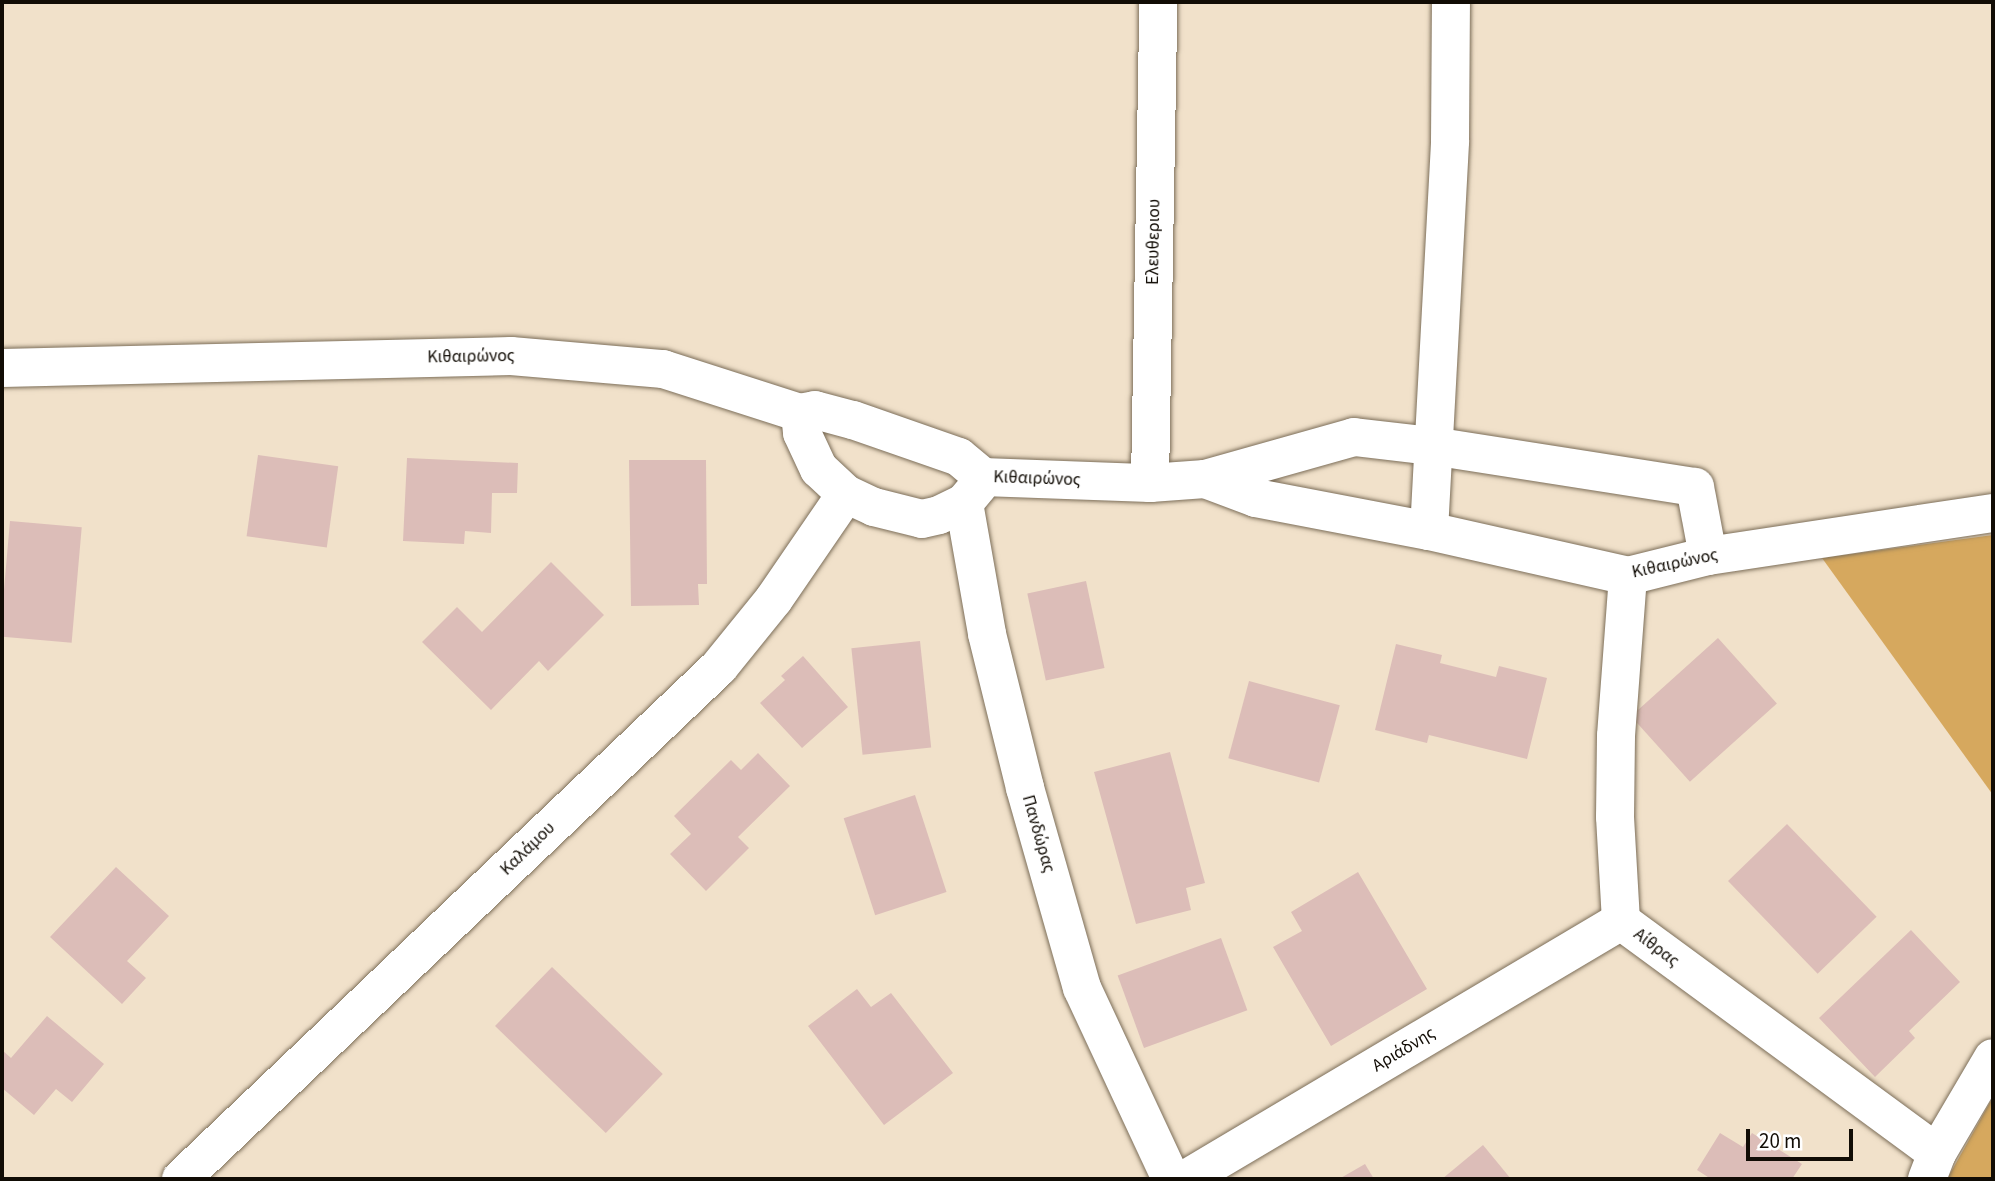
<!DOCTYPE html>
<html>
<head>
<meta charset="utf-8">
<style>
	body { margin:0 }
	#map { position:relative; width:1995px; height:1181px; overflow:hidden; background:#f1e1ca; font-family:"Source Sans 3",sans-serif }
	div>[style] { position:absolute }
	[style*='--x'] { left:calc(var(--x)*1px); top:calc(var(--y)*1px); width:calc(var(--w)*1px); rotate:calc(var(--a)*1deg) }
	.forest>* { inset:0; background:#d6a85e }
	.building>* { inset:0; background:#dcbdb8; transform-origin:0 0 }
	.roads { filter:drop-shadow(0 0 2px #7c6e59) drop-shadow(0 0 2px #7c6e59) }
	.minor>* { height:38px; margin:-19px; padding:0 19px; transform-origin:19px; border-radius:19px; background:#fff }
	span { translate:-50% -50%; white-space:nowrap; text-align:center; line-height:1.15; -webkit-text-stroke:7px #fff; paint-order:stroke }
	.street-label { font-size:18px; color:#110c05 }
	.frame { position:absolute; inset:0; border:4px solid #110c05; pointer-events:none }
	.scale { position:absolute; left:1746px; top:1129px; width:107px; height:32px; box-sizing:border-box; border:4px solid #110c05; border-top:0; padding-left:9px; font-size:21px; line-height:24px; white-space:nowrap; color:#110c05; -webkit-text-stroke:5px #fff; paint-order:stroke }
</style>
</head>
<body>
<div id="map">
	<div class="forest">
		<div style="clip-path:polygon(1993px 535px,1993px 795px,1822px 558px)"></div>
		<div style="clip-path:polygon(1993px 1097px,1993px 1179px,1947px 1179px)"></div>
	</div>
	<div class="building">
		<div style="left:258px;top:455px;width:81px;height:82px;rotate:8deg"></div>
		<div style="clip-path:polygon(407px 458px,518px 463px,517px 493px,492px 493px,491px 533px,465px 531px,464px 544px,403px 541px)"></div>
		<div style="clip-path:polygon(629px 460px,706px 460px,707px 584px,698px 584px,699px 605px,631px 606px)"></div>
		<div style="left:10px;top:521px;width:72px;height:116px;rotate:5deg"></div>
		<div style="clip-path:polygon(551px 562px,604px 615px,548px 671px,539px 661px,491px 710px,422px 642px,457px 607px,482px 632px)"></div>
		<div style="left:1086px;top:581px;width:89px;height:60px;rotate:78deg"></div>
		<div style="left:1718px;top:638px;width:88px;height:117px;rotate:48deg"></div>
		<div style="left:920px;top:641px;width:107px;height:69px;rotate:84deg"></div>
		<div style="clip-path:polygon(1396px 644px,1442px 655px,1440px 663px,1496px 677px,1499px 666px,1547px 678px,1527px 759px,1429px 735px,1427px 743px,1375px 730px)"></div>
		<div style="clip-path:polygon(803px 656px,848px 707px,802px 748px,760px 703px,785px 680px,781px 676px)"></div>
		<div style="left:1249px;top:681px;width:94px;height:80px;rotate:15deg"></div>
		<div style="clip-path:polygon(1170px 752px,1205px 883px,1186px 888px,1191px 910px,1136px 924px,1094px 772px)"></div>
		<div style="clip-path:polygon(758px 753px,790px 786px,738px 837px,749px 848px,706px 891px,670px 854px,691px 834px,674px 816px,731px 760px,741px 770px)"></div>
		<div style="left:915px;top:795px;width:102px;height:75px;rotate:72deg"></div>
		<div style="left:1787px;top:824px;width:129px;height:82px;rotate:46deg"></div>
		<div style="clip-path:polygon(116px 867px,169px 916px,127px 961px,146px 978px,122px 1004px,50px 937px)"></div>
		<div style="clip-path:polygon(1358px 872px,1427px 989px,1331px 1046px,1273px 947px,1302px 931px,1291px 912px)"></div>
		<div style="clip-path:polygon(1911px 930px,1960px 982px,1909px 1031px,1915px 1038px,1875px 1077px,1819px 1018px)"></div>
		<div style="left:1221px;top:938px;width:77px;height:110px;rotate:70deg"></div>
		<div style="left:552px;top:967px;width:154px;height:82px;rotate:44deg"></div>
		<div style="clip-path:polygon(857px 989px,871px 1007px,891px 993px,953px 1073px,884px 1125px,808px 1026px)"></div>
		<div style="clip-path:polygon(47px 1016px,104px 1064px,72px 1102px,56px 1089px,34px 1115px,2px 1088px,2px 1050px,11px 1058px)"></div>
		<div style="clip-path:polygon(1720px 1133px,1743px 1147px,1752px 1133px,1802px 1164px,1792px 1179px,1711px 1179px,1697px 1170px)"></div>
		<div style="clip-path:polygon(1483px 1145px,1511px 1179px,1442px 1179px)"></div>
		<div style="clip-path:polygon(1365px 1164px,1374px 1179px,1339px 1179px)"></div>
	</div>
	<div class="roads">
		<div class="minor">
			<div style="--x:2;--y:368;--w:509;--a:-1.35"></div>
			<div style="--x:511;--y:356;--w:153;--a:4.9"></div>
			<div style="--x:663;--y:369;--w:144;--a:17.8"></div>
			<div style="--x:800;--y:413;--w:15;--a:-11"></div>
			<div style="--x:815;--y:410;--w:39;--a:15"></div>
			<div style="--x:853;--y:420;--w:112;--a:19.2"></div>
			<div style="--x:959;--y:457;--w:31;--a:40"></div>
			<div style="--x:983;--y:477;--w:167;--a:2.1"></div>
			<div style="--x:1150;--y:483;--w:55;--a:-4.2"></div>
			<div style="--x:1205;--y:479;--w:54;--a:20.4"></div>
			<div style="--x:1256;--y:498;--w:176;--a:10.8"></div>
			<div style="--x:1429;--y:531;--w:204;--a:12.7"></div>
			<div style="--x:1628;--y:576;--w:82;--a:-14"></div>
			<div style="--x:1708;--y:556;--w:288;--a:-8.6"></div>
			<div style="--x:800;--y:413;--w:20;--a:84"></div>
			<div style="--x:802;--y:433;--w:40;--a:65"></div>
			<div style="--x:819;--y:469;--w:37;--a:43"></div>
			<div style="--x:846;--y:494;--w:31;--a:25"></div>
			<div style="--x:874;--y:507;--w:49;--a:14"></div>
			<div style="--x:922;--y:519;--w:17;--a:-13"></div>
			<div style="--x:939;--y:515;--w:28;--a:-26"></div>
			<div style="--x:964;--y:503;--w:23;--a:-50"></div>
			<div style="--x:1205;--y:479;--w:155;--a:-15.7"></div>
			<div style="--x:1354;--y:437;--w:79;--a:6.6"></div>
			<div style="--x:1432;--y:446;--w:266;--a:8.9"></div>
			<div style="--x:1695;--y:487;--w:70;--a:79.3"></div>
			<div style="--x:1150;--y:483;--w:481;--a:-89"></div>
			<div style="--x:964;--y:503;--w:133;--a:80"></div>
			<div style="--x:987;--y:634;--w:159;--a:76.1"></div>
			<div style="--x:1025;--y:788;--w:208;--a:74.1"></div>
			<div style="--x:1082;--y:988;--w:211;--a:65"></div>
			<div style="--x:1429;--y:531;--w:391;--a:-86.9"></div>
			<div style="--x:1450;--y:141;--w:139;--a:-89.6"></div>
			<div style="--x:1628;--y:576;--w:160;--a:94.3"></div>
			<div style="--x:1616;--y:736;--w:81;--a:90.7"></div>
			<div style="--x:1615;--y:817;--w:104;--a:86.7"></div>
			<div style="--x:1621;--y:921;--w:392;--a:36.3"></div>
			<div style="--x:181;--y:1179;--w:743;--a:-43.58"></div>
			<div style="--x:719;--y:667;--w:87;--a:-51"></div>
			<div style="--x:774;--y:599;--w:127;--a:-55.6"></div>
			<div style="--x:1186;--y:1179;--w:506;--a:-30.67"></div>
			<div style="--x:1927;--y:1179;--w:28;--a:-69"></div>
			<div style="--x:1937;--y:1153;--w:110;--a:-59.5"></div>
		</div>
	</div>
	<div class="street-label">
		<span style="left:1154px;top:242px;rotate:-89deg">Ελευθεριου</span>
		<span style="left:471px;top:357px;rotate:-1deg">Κιθαιρώνος</span>
		<span style="left:1037px;top:479px;rotate:2deg">Κιθαιρώνος</span>
		<span style="left:1675px;top:564px;rotate:-12deg">Κιθαιρώνος</span>
		<span style="left:1038px;top:834px;rotate:74deg">Πανδώρας</span>
		<span style="left:528px;top:849px;rotate:-44deg">Καλάμου</span>
		<span style="left:1656px;top:948px;rotate:37deg">Αίθρας</span>
		<span style="left:1404px;top:1050px;rotate:-31deg">Αριάδνης</span>
	</div>
	<div class="frame"></div>
	<div class="scale">20 m</div>
</div>
</body>
</html>
